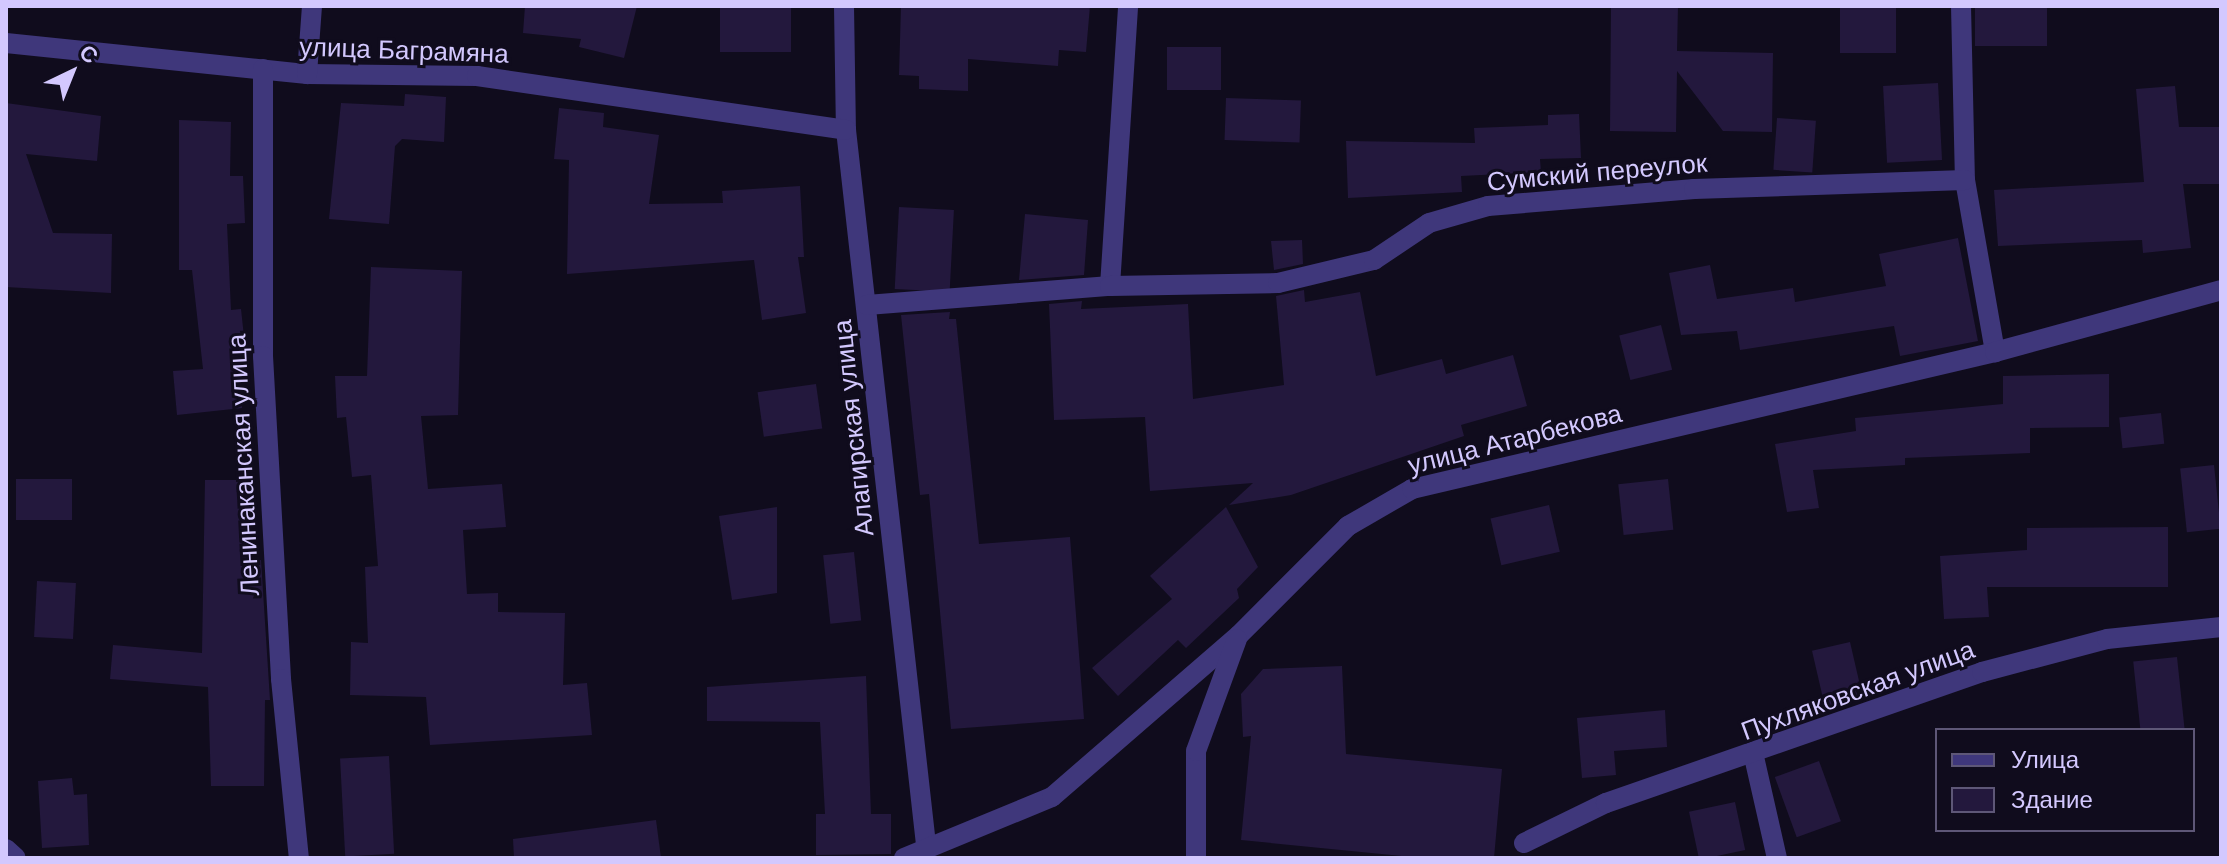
<!DOCTYPE html>
<html>
<head>
<meta charset="utf-8">
<style>
	body { margin:0 }
	#map { position:relative; width:2227px; height:864px; overflow:hidden; background:#100c1d; font-family:Helvetica,sans-serif }
	div>[style] { position:absolute }
	[style*='--x'] { left:calc(var(--x)*1px); top:calc(var(--y)*1px); width:calc(var(--w)*1px); rotate:calc(var(--a)*1deg) }
	.building>* { inset:0; background:#23183d; transform-origin:0 0 }
	.minor>* { height:20px; margin:-10px; padding:0 10px; transform-origin:10px; border-radius:10px; background:#3f377b }
	span { translate:-50% -50%; white-space:nowrap; text-align:center; line-height:1.15; -webkit-text-stroke:6px #100c1d; paint-order:stroke }
	.street-label { font-size:26px; color:#d3c8fe }
	.frame { position:absolute; inset:0; border:8px solid #d3c8fe; pointer-events:none }
	.legend { position:absolute; left:1935px; top:728px; width:260px; height:104px; box-sizing:border-box; background:#100c1d; border:2px solid #5e5777; margin:0; padding:10px 14px; list-style:none; font-size:24px; color:#d3c8fe }
	.legend li { display:flex; align-items:center; gap:16px; height:40px }
	.legend b { width:40px; border:2px solid #5e5777 }
	.north { position:absolute; left:32px; top:32px; width:80px; height:80px; -webkit-text-stroke:6px #100c1d; paint-order:stroke; rotate:43deg; font-size:22px; font-weight:700; line-height:32px; text-align:center; color:#d3c8fe }
	.north::after { content:''; display:block; margin:auto; width:28px; height:36px; background:#d3c8fe; clip-path:polygon(50% 0,100% 100%,50% 72%,0 100%) }
</style>
</head>
<body>
<div id="map">
	<div class="building">
		<div style="clip-path:polygon(525px 6px,637px 6px,624px 58px,579px 47px,581px 39px,523px 33px)"></div>
		<div style="left:720px;top:6px;width:71px;height:46px"></div>
		<div style="clip-path:polygon(901px 6px,1090px 6px,1086px 52px,1059px 50px,1058px 66px,968px 59px,968px 91px,919px 89px,919px 76px,899px 75px)"></div>
		<div style="clip-path:polygon(1611px 6px,1678px 6px,1677px 51px,1773px 53px,1772px 132px,1723px 131px,1677px 71px,1676px 132px,1610px 131px)"></div>
		<div style="left:1840px;top:6px;width:56px;height:47px"></div>
		<div style="left:1975px;top:6px;width:72px;height:40px"></div>
		<div style="left:1167px;top:47px;width:54px;height:43px"></div>
		<div style="left:1938px;top:83px;width:77px;height:55px;rotate:87deg"></div>
		<div style="clip-path:polygon(2175px 86px,2179px 127px,2221px 127px,2221px 184px,2183px 184px,2191px 248px,2143px 253px,2142px 240px,1998px 246px,1994px 190px,2144px 182px,2136px 89px)"></div>
		<div style="clip-path:polygon(405px 94px,446px 97px,444px 142px,402px 139px,395px 146px,389px 224px,329px 219px,341px 103px,404px 106px)"></div>
		<div style="left:1226px;top:98px;width:75px;height:42px;rotate:2deg"></div>
		<div style="clip-path:polygon(6px 103px,101px 116px,97px 161px,26px 154px,53px 233px,112px 234px,111px 293px,6px 287px)"></div>
		<div style="clip-path:polygon(559px 108px,604px 113px,603px 127px,659px 135px,649px 204px,723px 203px,722px 191px,800px 186px,804px 257px,798px 257px,806px 313px,762px 320px,754px 260px,567px 274px,569px 160px,554px 159px)"></div>
		<div style="clip-path:polygon(1579px 114px,1581px 158px,1540px 159px,1541px 172px,1461px 176px,1462px 192px,1348px 198px,1346px 141px,1475px 143px,1474px 128px,1548px 125px,1548px 115px)"></div>
		<div style="left:1777px;top:118px;width:39px;height:52px;rotate:4deg"></div>
		<div style="clip-path:polygon(179px 120px,231px 122px,230px 176px,243px 176px,245px 223px,227px 224px,231px 310px,241px 309px,245px 346px,237px 347px,242px 408px,177px 415px,173px 371px,203px 369px,192px 270px,179px 270px)"></div>
		<div style="left:899px;top:207px;width:55px;height:82px;rotate:3deg"></div>
		<div style="clip-path:polygon(1025px 214px,1088px 220px,1084px 275px,1019px 280px)"></div>
		<div style="clip-path:polygon(1958px 238px,1978px 341px,1900px 356px,1894px 326px,1740px 350px,1737px 331px,1681px 335px,1669px 273px,1710px 265px,1717px 299px,1793px 288px,1795px 302px,1886px 286px,1879px 254px)"></div>
		<div style="clip-path:polygon(1302px 240px,1303px 264px,1274px 270px,1271px 241px)"></div>
		<div style="clip-path:polygon(371px 267px,462px 271px,458px 415px,421px 416px,428px 489px,502px 484px,506px 527px,463px 530px,467px 594px,498px 593px,498px 612px,565px 613px,563px 685px,587px 683px,592px 735px,430px 745px,426px 697px,350px 695px,351px 642px,368px 643px,365px 567px,378px 566px,371px 475px,352px 477px,346px 417px,337px 418px,335px 376px,367px 376px)"></div>
		<div style="clip-path:polygon(1304px 290px,1305px 302px,1360px 292px,1376px 376px,1442px 359px,1446px 374px,1513px 355px,1527px 406px,1461px 425px,1464px 436px,1291px 495px,1229px 505px,1253px 483px,1150px 491px,1145px 417px,1054px 420px,1049px 304px,1082px 301px,1081px 309px,1188px 304px,1193px 399px,1284px 385px,1276px 296px)"></div>
		<div style="clip-path:polygon(950px 312px,949px 319px,956px 319px,979px 544px,1070px 537px,1084px 719px,951px 729px,929px 494px,920px 495px,901px 315px)"></div>
		<div style="left:1661px;top:325px;width:46px;height:43px;rotate:76deg"></div>
		<div style="clip-path:polygon(2109px 374px,2109px 427px,2030px 428px,2030px 453px,1905px 458px,1905px 465px,1813px 470px,1819px 508px,1787px 512px,1775px 444px,1856px 431px,1855px 418px,2003px 404px,2003px 376px)"></div>
		<div style="left:816px;top:384px;width:45px;height:59px;rotate:82deg"></div>
		<div style="left:2161px;top:413px;width:31px;height:42px;rotate:84deg"></div>
		<div style="left:2214px;top:465px;width:64px;height:34px;rotate:84deg"></div>
		<div style="left:16px;top:479px;width:56px;height:41px"></div>
		<div style="left:1668px;top:479px;width:51px;height:50px;rotate:84deg"></div>
		<div style="clip-path:polygon(205px 480px,251px 480px,249px 561px,261px 560px,270px 700px,265px 700px,264px 786px,211px 786px,208px 687px,110px 679px,113px 645px,202px 653px)"></div>
		<div style="left:1549px;top:505px;width:48px;height:60px;rotate:77deg"></div>
		<div style="clip-path:polygon(777px 507px,777px 593px,732px 600px,719px 516px)"></div>
		<div style="clip-path:polygon(1226px 507px,1258px 567px,1237px 589px,1239px 598px,1186px 648px,1178px 640px,1118px 696px,1092px 668px,1172px 599px,1150px 576px)"></div>
		<div style="clip-path:polygon(2168px 527px,2168px 587px,1987px 587px,1989px 617px,1944px 619px,1940px 556px,2027px 550px,2027px 528px)"></div>
		<div style="left:854px;top:552px;width:69px;height:31px;rotate:84deg"></div>
		<div style="left:37px;top:581px;width:39px;height:56px;rotate:3deg"></div>
		<div style="left:1850px;top:642px;width:58px;height:39px;rotate:77deg"></div>
		<div style="left:2177px;top:657px;width:73px;height:44px;rotate:84deg"></div>
		<div style="clip-path:polygon(1342px 666px,1346px 754px,1502px 769px,1494px 858px,1422px 858px,1241px 840px,1251px 736px,1243px 737px,1241px 694px,1263px 669px)"></div>
		<div style="clip-path:polygon(866px 676px,871px 814px,891px 814px,891px 854px,816px 855px,816px 814px,825px 814px,820px 722px,707px 721px,707px 687px)"></div>
		<div style="clip-path:polygon(1665px 710px,1667px 747px,1614px 751px,1616px 775px,1582px 778px,1577px 718px)"></div>
		<div style="left:389px;top:756px;width:98px;height:49px;rotate:87deg"></div>
		<div style="left:1819px;top:761px;width:64px;height:47px;rotate:70deg"></div>
		<div style="clip-path:polygon(72px 778px,74px 795px,87px 794px,89px 845px,42px 848px,38px 781px)"></div>
		<div style="left:1735px;top:802px;width:49px;height:47px;rotate:78deg"></div>
		<div style="clip-path:polygon(656px 820px,661px 858px,514px 858px,513px 839px)"></div>
	</div>
	<div class="minor">
		<div style="--x:844;--y:6;--w:124;--a:89.1"></div>
		<div style="--x:846;--y:130;--w:718;--a:83.61"></div>
		<div style="--x:1961;--y:6;--w:174;--a:88.7"></div>
		<div style="--x:1965;--y:180;--w:175;--a:80.1"></div>
		<div style="--x:6;--y:43;--w:303;--a:5.9"></div>
		<div style="--x:307;--y:74;--w:170;--a:0.7"></div>
		<div style="--x:477;--y:76;--w:373;--a:8.3"></div>
		<div style="--x:263;--y:69;--w:287;--a:90"></div>
		<div style="--x:263;--y:356;--w:324;--a:86.8"></div>
		<div style="--x:281;--y:679;--w:180;--a:84.3"></div>
		<div style="--x:307;--y:74;--w:68;--a:-85.8"></div>
		<div style="--x:1110;--y:286;--w:281;--a:-86.3"></div>
		<div style="--x:867;--y:305;--w:244;--a:-4.5"></div>
		<div style="--x:1110;--y:286;--w:168;--a:-1"></div>
		<div style="--x:1278;--y:283;--w:99;--a:-13.5"></div>
		<div style="--x:1374;--y:260;--w:66;--a:-33.9"></div>
		<div style="--x:1429;--y:223;--w:61;--a:-16.1"></div>
		<div style="--x:1488;--y:206;--w:207;--a:-4.7"></div>
		<div style="--x:1694;--y:189;--w:271;--a:-1.9"></div>
		<div style="--x:1754;--y:757;--w:104;--a:77.2"></div>
		<div style="--x:1524;--y:843;--w:91;--a:-26"></div>
		<div style="--x:1606;--y:803;--w:398;--a:-19.2"></div>
		<div style="--x:1982;--y:672;--w:129;--a:-14.8"></div>
		<div style="--x:2107;--y:639;--w:115;--a:-6"></div>
		<div style="--x:6;--y:849;--w:13;--a:42"></div>
		<div style="--x:904;--y:858;--w:160;--a:-22.4"></div>
		<div style="--x:1052;--y:797;--w:247;--a:-40.9"></div>
		<div style="--x:1239;--y:635;--w:154;--a:-45"></div>
		<div style="--x:1348;--y:526;--w:74;--a:-30"></div>
		<div style="--x:1412;--y:489;--w:599;--a:-13.22"></div>
		<div style="--x:1995;--y:352;--w:234;--a:-15.3"></div>
		<div style="--x:1196;--y:858;--w:107;--a:-90"></div>
		<div style="--x:1196;--y:751;--w:119;--a:-69.9"></div>
	</div>
	<div class="street-label">
		<span style="left:404px;top:51px;rotate:2deg">улица Баграмяна</span>
		<span style="left:1597px;top:173px;rotate:-5deg">Сумский переулок</span>
		<span style="left:854px;top:428px;rotate:-96deg">Алагирская улица</span>
		<span style="left:1515px;top:440px;rotate:-14deg">улица Атарбекова</span>
		<span style="left:244px;top:465px;rotate:-93deg">Ленинаканская улица</span>
		<span style="left:1858px;top:691px;rotate:-20deg">Пухляковская улица</span>
	</div>
	<div class="frame"></div>
	<ul class="legend">
	<li><b style="height:10px;background:#3f377b"></b>Улица</li>
	<li><b style="height:22px;background:#23183d"></b>Здание</li>
	</ul>
	<div class="north">С</div>
</div>
</body>
</html>
